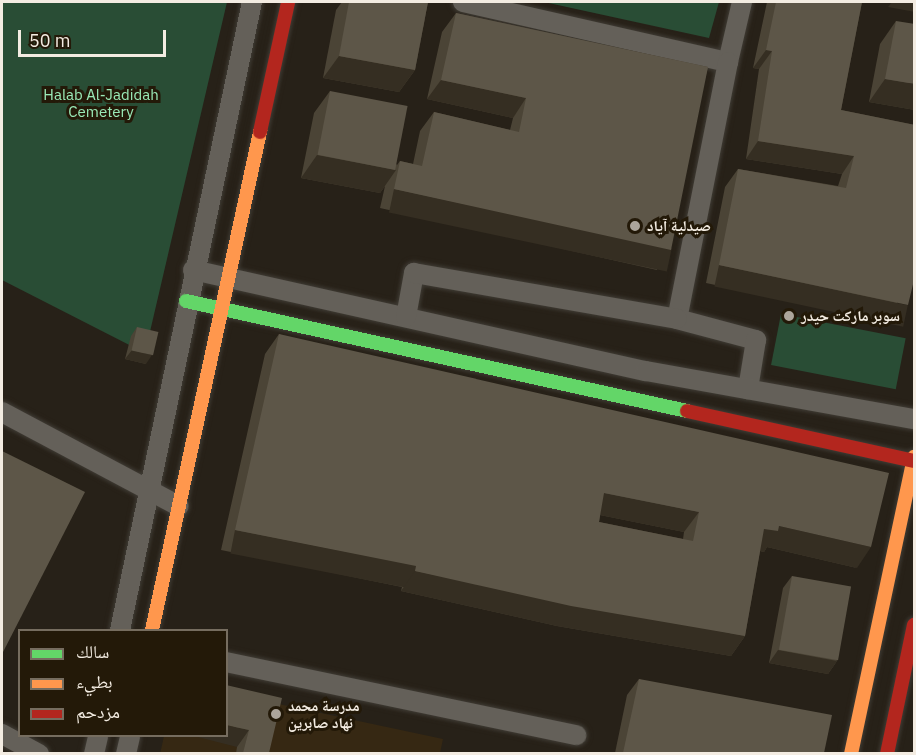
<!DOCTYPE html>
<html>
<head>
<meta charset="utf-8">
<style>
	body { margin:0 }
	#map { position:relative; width:916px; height:755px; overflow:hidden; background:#272118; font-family:"IBM Plex Sans","Noto Naskh Arabic",sans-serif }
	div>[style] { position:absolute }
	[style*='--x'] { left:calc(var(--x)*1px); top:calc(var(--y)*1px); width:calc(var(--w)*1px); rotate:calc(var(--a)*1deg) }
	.built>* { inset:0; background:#362813 }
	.green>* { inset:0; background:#294d35; transform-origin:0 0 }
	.roads { filter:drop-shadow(0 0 2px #403c35) drop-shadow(0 0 2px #403c35) }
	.street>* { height:20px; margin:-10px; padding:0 10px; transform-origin:10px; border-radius:10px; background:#646059 }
	.fast>* { height:14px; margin:-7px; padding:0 7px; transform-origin:7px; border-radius:7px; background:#63d668 }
	.slow>* { height:14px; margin:-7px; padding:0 7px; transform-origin:7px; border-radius:7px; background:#ff974d }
	.jam>* { height:14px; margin:-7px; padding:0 7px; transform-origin:7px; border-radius:7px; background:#b3261e }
	.wall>* { inset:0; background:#4b4436 }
	.shaded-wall>* { inset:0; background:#352e22; transform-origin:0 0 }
	.building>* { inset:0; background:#5d5648; transform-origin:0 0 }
	.dots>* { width:16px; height:16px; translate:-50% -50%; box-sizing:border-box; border:3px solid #231908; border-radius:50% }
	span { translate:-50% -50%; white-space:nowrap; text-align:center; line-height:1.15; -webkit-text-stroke:6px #231908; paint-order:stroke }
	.park-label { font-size:15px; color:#9aeab7 }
	.poi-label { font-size:15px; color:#f3ece2; font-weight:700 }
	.left { translate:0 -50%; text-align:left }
	.frame { position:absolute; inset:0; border:3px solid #f3ece2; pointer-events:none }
	.legend { position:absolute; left:18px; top:629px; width:210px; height:108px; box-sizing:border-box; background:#231908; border:2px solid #766d5f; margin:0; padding:8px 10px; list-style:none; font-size:18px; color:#f3ece2 }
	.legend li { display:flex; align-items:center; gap:12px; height:30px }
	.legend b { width:30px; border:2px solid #766d5f }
	.scale { position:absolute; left:18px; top:30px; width:148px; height:27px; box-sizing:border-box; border:3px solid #f3ece2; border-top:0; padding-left:8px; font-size:18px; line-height:21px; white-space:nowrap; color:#f3ece2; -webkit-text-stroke:4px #231908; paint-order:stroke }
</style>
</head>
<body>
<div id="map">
	<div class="built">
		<div style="clip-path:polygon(227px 693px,443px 739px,440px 753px,160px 754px,164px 736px,226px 736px)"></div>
	</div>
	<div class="green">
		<div style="clip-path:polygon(2px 2px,227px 2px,145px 353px,2px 280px)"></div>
		<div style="clip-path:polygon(544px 2px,719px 2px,709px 38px)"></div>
		<div style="left:781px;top:314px;width:127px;height:52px;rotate:11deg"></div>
	</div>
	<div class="roads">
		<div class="street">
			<div style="--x:463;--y:2;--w:272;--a:12.8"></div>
			<div style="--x:728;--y:62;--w:62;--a:-76.9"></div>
			<div style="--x:728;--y:62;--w:262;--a:101.2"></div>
			<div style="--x:677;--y:319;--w:82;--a:14.9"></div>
			<div style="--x:756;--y:340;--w:50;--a:99.3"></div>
			<div style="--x:193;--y:270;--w:464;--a:12.6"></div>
			<div style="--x:646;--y:371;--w:272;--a:10.2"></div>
			<div style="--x:406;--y:317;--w:45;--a:-79.7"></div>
			<div style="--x:414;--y:273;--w:267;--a:9.9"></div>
			<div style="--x:2;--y:412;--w:200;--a:28"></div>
			<div style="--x:120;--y:630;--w:642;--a:-78.13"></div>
			<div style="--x:226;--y:662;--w:358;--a:11.8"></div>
			<div style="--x:2;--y:734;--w:42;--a:28.4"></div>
			<div style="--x:94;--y:754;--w:18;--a:-77"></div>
			<div style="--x:126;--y:754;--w:18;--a:-77"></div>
		</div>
		<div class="fast">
			<div style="--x:186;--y:301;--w:513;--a:12.38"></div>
		</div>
		<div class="slow">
			<div style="--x:152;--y:630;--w:510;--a:-77.76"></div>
			<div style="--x:851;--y:754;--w:304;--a:-78"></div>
		</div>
		<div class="jam">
			<div style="--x:260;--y:132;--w:133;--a:-77.8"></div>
			<div style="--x:687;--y:411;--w:232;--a:12.4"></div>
			<div style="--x:887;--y:754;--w:132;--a:-78.2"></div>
		</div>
	</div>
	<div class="wall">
		<div style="clip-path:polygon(342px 2px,428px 2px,415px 70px,399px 92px,323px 78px,336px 10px)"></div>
		<div style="clip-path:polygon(767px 2px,862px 2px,841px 110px,915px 125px,895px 323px,706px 283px,725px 187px,738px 169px,838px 186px,842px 174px,746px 159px,759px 69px,753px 68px)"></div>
		<div style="clip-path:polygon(456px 13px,708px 67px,657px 270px,380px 208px,385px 186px,380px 193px,301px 178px,314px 113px,330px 91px,397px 165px,400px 161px,413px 164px,420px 131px,434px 112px,510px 130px,513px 118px,427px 99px,442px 32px)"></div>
		<div style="clip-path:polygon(896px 21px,915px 110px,869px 102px,880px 44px)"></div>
		<div style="clip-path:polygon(137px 327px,146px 364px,125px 359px,131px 336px)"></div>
		<div style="clip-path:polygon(evenodd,279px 334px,857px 568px,767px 547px,764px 552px,760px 551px,745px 636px,731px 656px,557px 626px,401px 591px,402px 587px,221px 550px,265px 354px,279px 334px,600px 515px,684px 532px,683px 539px,599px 522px,600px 515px)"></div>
		<div style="clip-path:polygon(792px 576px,837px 661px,828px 674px,769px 663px,783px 588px)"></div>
		<div style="clip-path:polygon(639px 679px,824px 753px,615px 753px,627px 695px)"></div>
		<div style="clip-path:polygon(226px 685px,269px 753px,236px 753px,237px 747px)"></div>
	</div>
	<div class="shaded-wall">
		<div style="clip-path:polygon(892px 2px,915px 2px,915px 12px,888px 7px)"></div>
		<div style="clip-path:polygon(766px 50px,772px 51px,759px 69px,753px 68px)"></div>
		<div style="clip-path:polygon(339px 56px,415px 70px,399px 92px,323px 78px)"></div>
		<div style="clip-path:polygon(885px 79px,915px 84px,915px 110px,869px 102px)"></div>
		<div style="clip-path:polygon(441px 80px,526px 98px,513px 118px,427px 99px)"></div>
		<div style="clip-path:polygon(758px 141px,854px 156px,842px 174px,746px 159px)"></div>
		<div style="clip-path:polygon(317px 155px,396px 170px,380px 193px,301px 178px)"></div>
		<div style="left:394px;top:189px;width:284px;height:24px;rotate:12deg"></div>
		<div style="left:719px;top:265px;width:193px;height:22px;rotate:12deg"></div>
		<div style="clip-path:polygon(132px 350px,152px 355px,146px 364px,125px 359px)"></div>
		<div style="clip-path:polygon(604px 493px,699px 512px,684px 532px,590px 513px)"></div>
		<div style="clip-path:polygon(779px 526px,871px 547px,857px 568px,767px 547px,764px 552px,750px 549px,764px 529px)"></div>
		<div style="left:235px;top:530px;width:185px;height:24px;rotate:11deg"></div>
		<div style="clip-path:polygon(415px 571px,745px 636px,731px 656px,557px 626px,401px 591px)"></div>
		<div style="clip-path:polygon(778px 650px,837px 661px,828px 674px,769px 663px)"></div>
		<div style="clip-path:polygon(226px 725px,249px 730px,237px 747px,190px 735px,226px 735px)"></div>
	</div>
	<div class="building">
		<div style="clip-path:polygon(349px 2px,428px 2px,415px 70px,339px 56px)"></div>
		<div style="clip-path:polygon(776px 2px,862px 2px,841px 110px,915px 125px,915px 276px,908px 305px,719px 265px,738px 169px,846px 188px,854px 156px,758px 141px,772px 51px,766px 50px)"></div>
		<div style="clip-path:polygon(456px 13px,708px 67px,671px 250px,394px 189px,400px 161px,422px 166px,434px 112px,519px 132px,526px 98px,441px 80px)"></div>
		<div style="clip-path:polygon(896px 21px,915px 24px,915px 84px,885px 79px)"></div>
		<div style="left:330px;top:91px;width:79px;height:65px;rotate:11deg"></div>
		<div style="left:137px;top:327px;width:22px;height:24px;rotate:13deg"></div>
		<div style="clip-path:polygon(evenodd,279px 334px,889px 473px,871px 547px,779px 526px,778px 531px,764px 529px,745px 636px,571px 606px,415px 571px,416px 566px,235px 530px,279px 334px,604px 493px,699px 512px,693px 541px,599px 522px,604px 493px)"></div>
		<div style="clip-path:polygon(2px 451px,85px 492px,2px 654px)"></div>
		<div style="left:792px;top:576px;width:60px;height:75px;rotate:10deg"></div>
		<div style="clip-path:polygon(639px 679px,832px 715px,824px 753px,623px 753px)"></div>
		<div style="clip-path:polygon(226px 685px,282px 698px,269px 753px,243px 753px,249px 730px,226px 725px)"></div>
	</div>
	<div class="dots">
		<div style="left:635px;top:226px;background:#aca59b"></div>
		<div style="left:789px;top:316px;background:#aca59b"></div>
		<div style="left:276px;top:714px;background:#aca59b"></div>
	</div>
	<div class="park-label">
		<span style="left:101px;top:103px">Halab Al-Jadidah<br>Cemetery</span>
	</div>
	<div class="poi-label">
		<span class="left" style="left:647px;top:226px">صيدلية آياد</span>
		<span class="left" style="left:801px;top:316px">سوبر ماركت حيدر</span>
		<span class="left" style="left:288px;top:714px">مدرسة محمد<br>نهاد صابرين</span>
	</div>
	<div class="frame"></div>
	<ul class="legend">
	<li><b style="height:8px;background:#63d668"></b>سالك</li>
	<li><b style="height:8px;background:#ff974d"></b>بطيء</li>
	<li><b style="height:8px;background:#b3261e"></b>مزدحم</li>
	</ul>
	<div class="scale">50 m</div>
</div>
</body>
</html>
